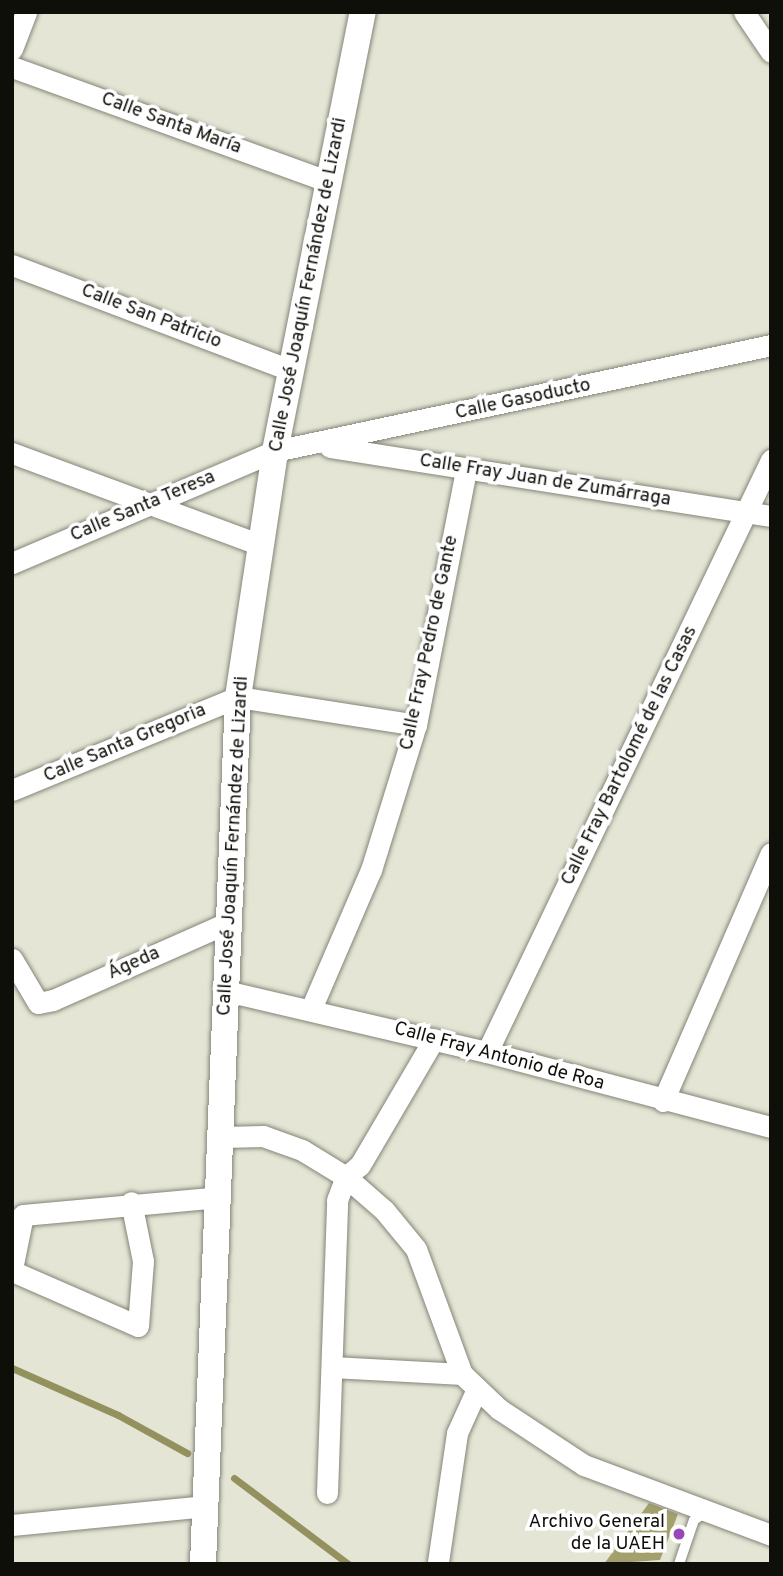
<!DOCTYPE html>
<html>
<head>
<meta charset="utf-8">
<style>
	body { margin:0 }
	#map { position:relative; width:783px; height:1576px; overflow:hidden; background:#e5e5d6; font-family:Overpass,sans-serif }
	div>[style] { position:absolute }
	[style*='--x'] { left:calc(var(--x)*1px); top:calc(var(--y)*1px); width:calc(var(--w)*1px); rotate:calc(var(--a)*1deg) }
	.forest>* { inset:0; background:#a2a16e }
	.stream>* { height:7px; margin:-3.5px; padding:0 3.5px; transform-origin:3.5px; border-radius:3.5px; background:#93925f }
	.roads { filter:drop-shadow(0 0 2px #848577) drop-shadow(0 0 2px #848577) }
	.service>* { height:10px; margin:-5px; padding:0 5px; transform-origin:5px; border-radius:5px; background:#fff }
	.minor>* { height:21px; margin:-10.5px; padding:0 10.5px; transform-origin:10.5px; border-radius:10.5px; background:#fff }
	.tertiary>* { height:26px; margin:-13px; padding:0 13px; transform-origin:13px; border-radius:13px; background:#fff }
	.dots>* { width:19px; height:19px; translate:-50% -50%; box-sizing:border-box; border:4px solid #fff; border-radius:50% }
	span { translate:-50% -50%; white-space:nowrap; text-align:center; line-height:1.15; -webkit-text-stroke:7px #fff; paint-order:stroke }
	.street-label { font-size:19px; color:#0f0f0a }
	.poi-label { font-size:19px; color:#0f0f0a }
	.right { translate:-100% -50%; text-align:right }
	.frame { position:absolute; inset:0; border:14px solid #0f0f0a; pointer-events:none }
</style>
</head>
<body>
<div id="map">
	<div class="forest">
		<div style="clip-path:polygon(649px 1503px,678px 1514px,660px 1560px,604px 1564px)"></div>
	</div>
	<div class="stream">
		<div style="--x:12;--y:1368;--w:116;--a:23.9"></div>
		<div style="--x:118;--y:1415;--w:79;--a:28.8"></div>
		<div style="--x:234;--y:1478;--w:143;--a:37"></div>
	</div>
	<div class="roads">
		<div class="service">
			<div style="--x:679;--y:1564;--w:46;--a:-71.2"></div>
			<div style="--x:694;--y:1520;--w:16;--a:-35"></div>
		</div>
		<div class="minor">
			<div style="--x:744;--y:12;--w:48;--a:56"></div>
			<div style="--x:12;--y:49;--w:40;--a:-69"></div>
			<div style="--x:12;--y:67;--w:338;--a:19.9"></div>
			<div style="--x:12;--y:265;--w:297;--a:20.7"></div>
			<div style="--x:330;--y:447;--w:446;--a:8.9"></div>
			<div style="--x:12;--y:453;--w:262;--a:20.3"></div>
			<div style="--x:12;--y:563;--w:286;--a:-23.1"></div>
			<div style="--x:275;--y:451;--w:507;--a:-12.06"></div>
			<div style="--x:12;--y:790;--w:244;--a:-22.4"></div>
			<div style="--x:238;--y:697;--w:180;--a:8.9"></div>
			<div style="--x:12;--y:959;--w:51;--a:59.4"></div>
			<div style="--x:38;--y:1003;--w:15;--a:-11"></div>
			<div style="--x:53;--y:1000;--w:193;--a:-23.9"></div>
			<div style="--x:226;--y:991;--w:268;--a:13.2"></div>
			<div style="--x:487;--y:1052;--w:294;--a:14.8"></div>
			<div style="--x:311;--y:1009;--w:151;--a:-66.7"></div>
			<div style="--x:371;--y:870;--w:152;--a:-72.8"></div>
			<div style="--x:416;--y:725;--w:261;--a:-78.9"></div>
			<div style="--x:487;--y:1052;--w:657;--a:-64.37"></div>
			<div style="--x:663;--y:1101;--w:270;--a:-66.5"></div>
			<div style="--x:223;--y:1137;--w:40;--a:-1.4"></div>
			<div style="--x:263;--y:1136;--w:41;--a:19.7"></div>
			<div style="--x:302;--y:1150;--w:52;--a:31.5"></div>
			<div style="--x:346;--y:1177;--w:50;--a:41"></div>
			<div style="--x:384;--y:1210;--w:50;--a:50.6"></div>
			<div style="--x:416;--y:1249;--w:133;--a:69.8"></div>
			<div style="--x:462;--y:1374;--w:51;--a:43.4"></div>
			<div style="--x:499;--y:1409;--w:102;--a:33.4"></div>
			<div style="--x:584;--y:1465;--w:200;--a:20.5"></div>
			<div style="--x:12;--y:1269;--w:55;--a:-78.5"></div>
			<div style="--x:23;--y:1215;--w:197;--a:-5.2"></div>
			<div style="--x:12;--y:1271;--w:137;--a:23.6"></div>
			<div style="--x:138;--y:1326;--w:65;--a:-85.6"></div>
			<div style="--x:143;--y:1261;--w:60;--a:-101.5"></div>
			<div style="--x:333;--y:1367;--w:129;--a:3.1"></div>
			<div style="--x:327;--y:1493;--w:293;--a:-88"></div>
			<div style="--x:337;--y:1200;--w:25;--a:-69"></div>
			<div style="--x:346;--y:1177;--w:18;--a:-41"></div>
			<div style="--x:360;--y:1165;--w:146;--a:-59.6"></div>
			<div style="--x:12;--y:1525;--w:195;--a:-5.6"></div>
			<div style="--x:438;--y:1562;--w:130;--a:-81.6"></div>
			<div style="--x:457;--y:1433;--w:48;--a:-65.6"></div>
		</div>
		<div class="tertiary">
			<div style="--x:203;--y:1564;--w:868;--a:-87.69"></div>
			<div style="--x:238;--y:697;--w:249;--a:-81.4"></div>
			<div style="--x:275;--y:451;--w:448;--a:-78.7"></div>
		</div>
	</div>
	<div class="dots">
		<div style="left:679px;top:1534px;background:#9747b8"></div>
	</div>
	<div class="street-label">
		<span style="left:171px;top:124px;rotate:20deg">Calle Santa María</span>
		<span style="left:309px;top:285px;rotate:-79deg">Calle José Joaquín Fernández de Lizardi</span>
		<span style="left:151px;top:317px;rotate:21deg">Calle San Patricio</span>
		<span style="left:523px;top:400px;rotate:-12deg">Calle Gasoducto</span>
		<span style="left:545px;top:481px;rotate:9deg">Calle Fray Juan de Zumárraga</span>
		<span style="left:143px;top:507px;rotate:-23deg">Calle Santa Teresa</span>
		<span style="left:430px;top:643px;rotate:-78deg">Calle Fray Pedro de Gante</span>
		<span style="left:125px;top:744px;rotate:-23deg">Calle Santa Gregoria</span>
		<span style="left:630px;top:756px;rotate:-64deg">Calle Fray Bartolomé de las Casas</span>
		<span style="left:234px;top:846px;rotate:-87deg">Calle José Joaquín Fernández de Lizardi</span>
		<span style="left:134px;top:964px;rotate:-24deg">Ágeda</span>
		<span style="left:499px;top:1057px;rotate:15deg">Calle Fray Antonio de Roa</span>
	</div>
	<div class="poi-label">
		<span class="right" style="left:665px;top:1534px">Archivo General<br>de la UAEH</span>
	</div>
	<div class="frame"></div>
</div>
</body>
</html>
